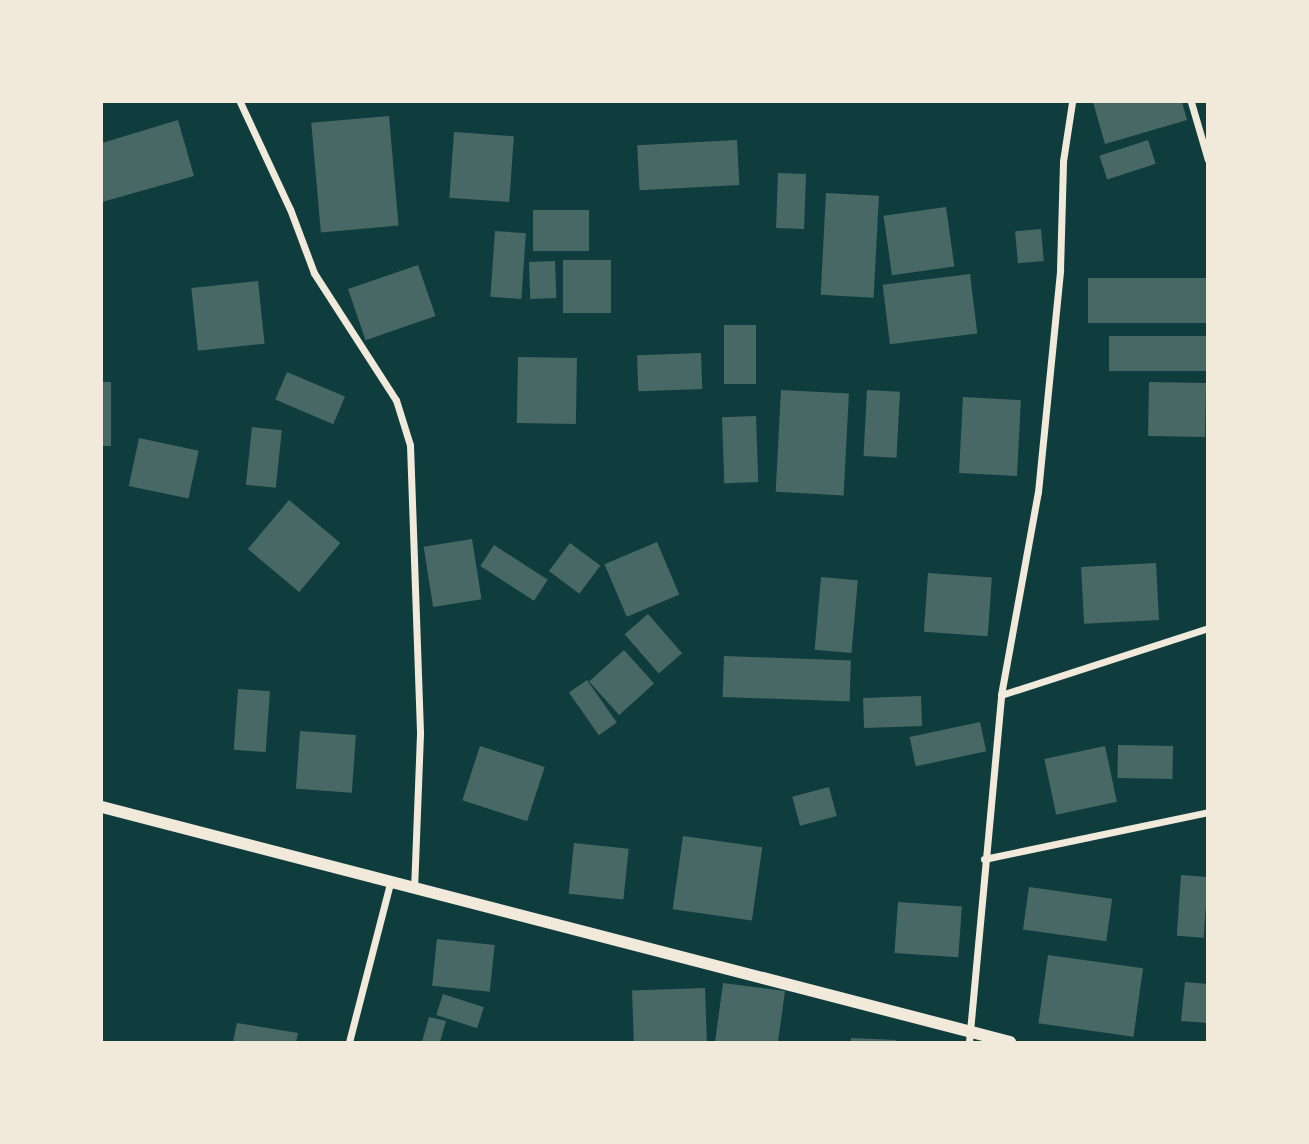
<!DOCTYPE html>
<html>
<head>
<meta charset="utf-8">
<style>
	body { margin:0 }
	#map { position:relative; width:1309px; height:1144px; overflow:hidden; background:#0f3d3e; font-family:"Asap Condensed",sans-serif }
	div>[style] { position:absolute }
	[style*='--x'] { left:calc(var(--x)*1px); top:calc(var(--y)*1px); width:calc(var(--w)*1px); rotate:calc(var(--a)*1deg) }
	.building>* { inset:0; background:#486865; transform-origin:0 0 }
	.minor>* { height:7px; margin:-3.5px; padding:0 3.5px; transform-origin:3.5px; border-radius:3.5px; background:#f1e9da }
	.tertiary>* { height:12px; margin:-6px; padding:0 6px; transform-origin:6px; border-radius:6px; background:#f1e9da }
	span { translate:-50% -50%; white-space:nowrap; text-align:center; line-height:1.15; -webkit-text-stroke:5px #f1e9da; paint-order:stroke }
	.frame { position:absolute; inset:0; border:103px solid #f1e9da; pointer-events:none }
</style>
</head>
<body>
<div id="map">
	<div class="building">
		<div style="clip-path:polygon(1093px 102px,1182px 102px,1187px 120px,1105px 144px)"></div>
		<div style="left:389px;top:116px;width:110px;height:78px;rotate:85deg"></div>
		<div style="clip-path:polygon(178px 120px,194px 176px,102px 202px,102px 143px)"></div>
		<div style="left:454px;top:132px;width:60px;height:66px;rotate:4deg"></div>
		<div style="left:737px;top:140px;width:45px;height:100px;rotate:87deg"></div>
		<div style="left:1148px;top:140px;width:25px;height:51px;rotate:72deg"></div>
		<div style="left:778px;top:173px;width:28px;height:55px;rotate:2deg"></div>
		<div style="left:826px;top:193px;width:53px;height:102px;rotate:3deg"></div>
		<div style="left:946px;top:207px;width:60px;height:63px;rotate:82deg"></div>
		<div style="left:533px;top:210px;width:56px;height:41px"></div>
		<div style="left:1041px;top:229px;width:32px;height:26px;rotate:85deg"></div>
		<div style="left:495px;top:231px;width:31px;height:66px;rotate:4deg"></div>
		<div style="left:563px;top:260px;width:48px;height:53px"></div>
		<div style="left:555px;top:261px;width:37px;height:26px;rotate:88deg"></div>
		<div style="left:418px;top:265px;width:54px;height:74px;rotate:71deg"></div>
		<div style="left:970px;top:274px;width:60px;height:88px;rotate:83deg"></div>
		<div style="left:1208px;top:278px;width:45px;height:120px;rotate:90deg"></div>
		<div style="left:258px;top:281px;width:63px;height:67px;rotate:84deg"></div>
		<div style="left:724px;top:325px;width:32px;height:59px"></div>
		<div style="left:1208px;top:336px;width:35px;height:99px;rotate:90deg"></div>
		<div style="left:701px;top:353px;width:36px;height:64px;rotate:88deg"></div>
		<div style="left:518px;top:357px;width:59px;height:66px;rotate:1deg"></div>
		<div style="left:287px;top:372px;width:63px;height:30px;rotate:23deg"></div>
		<div style="left:102px;top:382px;width:9px;height:64px"></div>
		<div style="left:1149px;top:382px;width:57px;height:54px;rotate:1deg"></div>
		<div style="left:781px;top:390px;width:68px;height:102px;rotate:3deg"></div>
		<div style="left:867px;top:390px;width:33px;height:66px;rotate:3deg"></div>
		<div style="left:963px;top:397px;width:58px;height:76px;rotate:3deg"></div>
		<div style="left:756px;top:416px;width:66px;height:34px;rotate:88deg"></div>
		<div style="left:252px;top:427px;width:30px;height:58px;rotate:6deg"></div>
		<div style="left:139px;top:438px;width:61px;height:49px;rotate:12deg"></div>
		<div style="left:289px;top:500px;width:67px;height:64px;rotate:40deg"></div>
		<div style="left:472px;top:539px;width:61px;height:49px;rotate:81deg"></div>
		<div style="left:657px;top:542px;width:57px;height:57px;rotate:67deg"></div>
		<div style="left:570px;top:543px;width:38px;height:35px;rotate:37deg"></div>
		<div style="left:494px;top:545px;width:64px;height:25px;rotate:33deg"></div>
		<div style="left:1156px;top:563px;width:57px;height:75px;rotate:87deg"></div>
		<div style="left:928px;top:573px;width:64px;height:59px;rotate:4deg"></div>
		<div style="left:821px;top:577px;width:37px;height:73px;rotate:5deg"></div>
		<div style="left:648px;top:614px;width:52px;height:31px;rotate:49deg"></div>
		<div style="left:624px;top:650px;width:45px;height:47px;rotate:48deg"></div>
		<div style="left:724px;top:656px;width:127px;height:41px;rotate:2deg"></div>
		<div style="left:587px;top:680px;width:52px;height:22px;rotate:55deg"></div>
		<div style="left:238px;top:689px;width:32px;height:61px;rotate:4deg"></div>
		<div style="left:921px;top:696px;width:30px;height:58px;rotate:88deg"></div>
		<div style="left:980px;top:722px;width:30px;height:72px;rotate:78deg"></div>
		<div style="left:300px;top:731px;width:56px;height:58px;rotate:4deg"></div>
		<div style="left:1118px;top:745px;width:55px;height:33px;rotate:1deg"></div>
		<div style="left:480px;top:746px;width:68px;height:57px;rotate:18deg"></div>
		<div style="left:1105px;top:746px;width:57px;height:62px;rotate:78deg"></div>
		<div style="left:829px;top:787px;width:30px;height:38px;rotate:75deg"></div>
		<div style="left:683px;top:836px;width:80px;height:74px;rotate:8deg"></div>
		<div style="left:574px;top:843px;width:55px;height:51px;rotate:6deg"></div>
		<div style="left:1181px;top:875px;width:27px;height:61px;rotate:4deg"></div>
		<div style="left:1029px;top:887px;width:84px;height:43px;rotate:8deg"></div>
		<div style="left:898px;top:902px;width:64px;height:51px;rotate:4deg"></div>
		<div style="left:437px;top:939px;width:58px;height:47px;rotate:6deg"></div>
		<div style="left:1048px;top:955px;width:96px;height:69px;rotate:8deg"></div>
		<div style="clip-path:polygon(1185px 982px,1208px 984px,1208px 1023px,1181px 1021px)"></div>
		<div style="clip-path:polygon(723px 983px,785px 991px,778px 1042px,715px 1042px)"></div>
		<div style="left:705px;top:988px;width:54px;height:73px;rotate:88deg"></div>
		<div style="left:443px;top:994px;width:43px;height:22px;rotate:18deg"></div>
		<div style="clip-path:polygon(429px 1017px,446px 1021px,440px 1042px,422px 1042px)"></div>
		<div style="clip-path:polygon(237px 1023px,298px 1033px,296px 1042px,233px 1042px)"></div>
		<div style="clip-path:polygon(851px 1038px,896px 1040px,896px 1042px,851px 1042px)"></div>
	</div>
	<div class="minor">
		<div style="--x:240;--y:102;--w:118;--a:65"></div>
		<div style="--x:290;--y:209;--w:68;--a:69.4"></div>
		<div style="--x:314;--y:273;--w:151;--a:57.2"></div>
		<div style="--x:396;--y:400;--w:47;--a:72.7"></div>
		<div style="--x:410;--y:445;--w:289;--a:88"></div>
		<div style="--x:420;--y:734;--w:155;--a:92.2"></div>
		<div style="--x:1191;--y:102;--w:60;--a:73.7"></div>
		<div style="--x:1001;--y:695;--w:218;--a:-17.9"></div>
		<div style="--x:984;--y:859;--w:229;--a:-11.8"></div>
		<div style="--x:349;--y:1042;--w:163;--a:-75.5"></div>
		<div style="--x:969;--y:1042;--w:348;--a:-84.7"></div>
		<div style="--x:1001;--y:695;--w:206;--a:-79.7"></div>
		<div style="--x:1038;--y:492;--w:223;--a:-84.3"></div>
		<div style="--x:1060;--y:270;--w:109;--a:-88.4"></div>
		<div style="--x:1063;--y:161;--w:60;--a:-81.3"></div>
	</div>
	<div class="tertiary">
		<div style="--x:102;--y:807;--w:938;--a:14.51"></div>
	</div>
	<div class="frame"></div>
</div>
</body>
</html>
